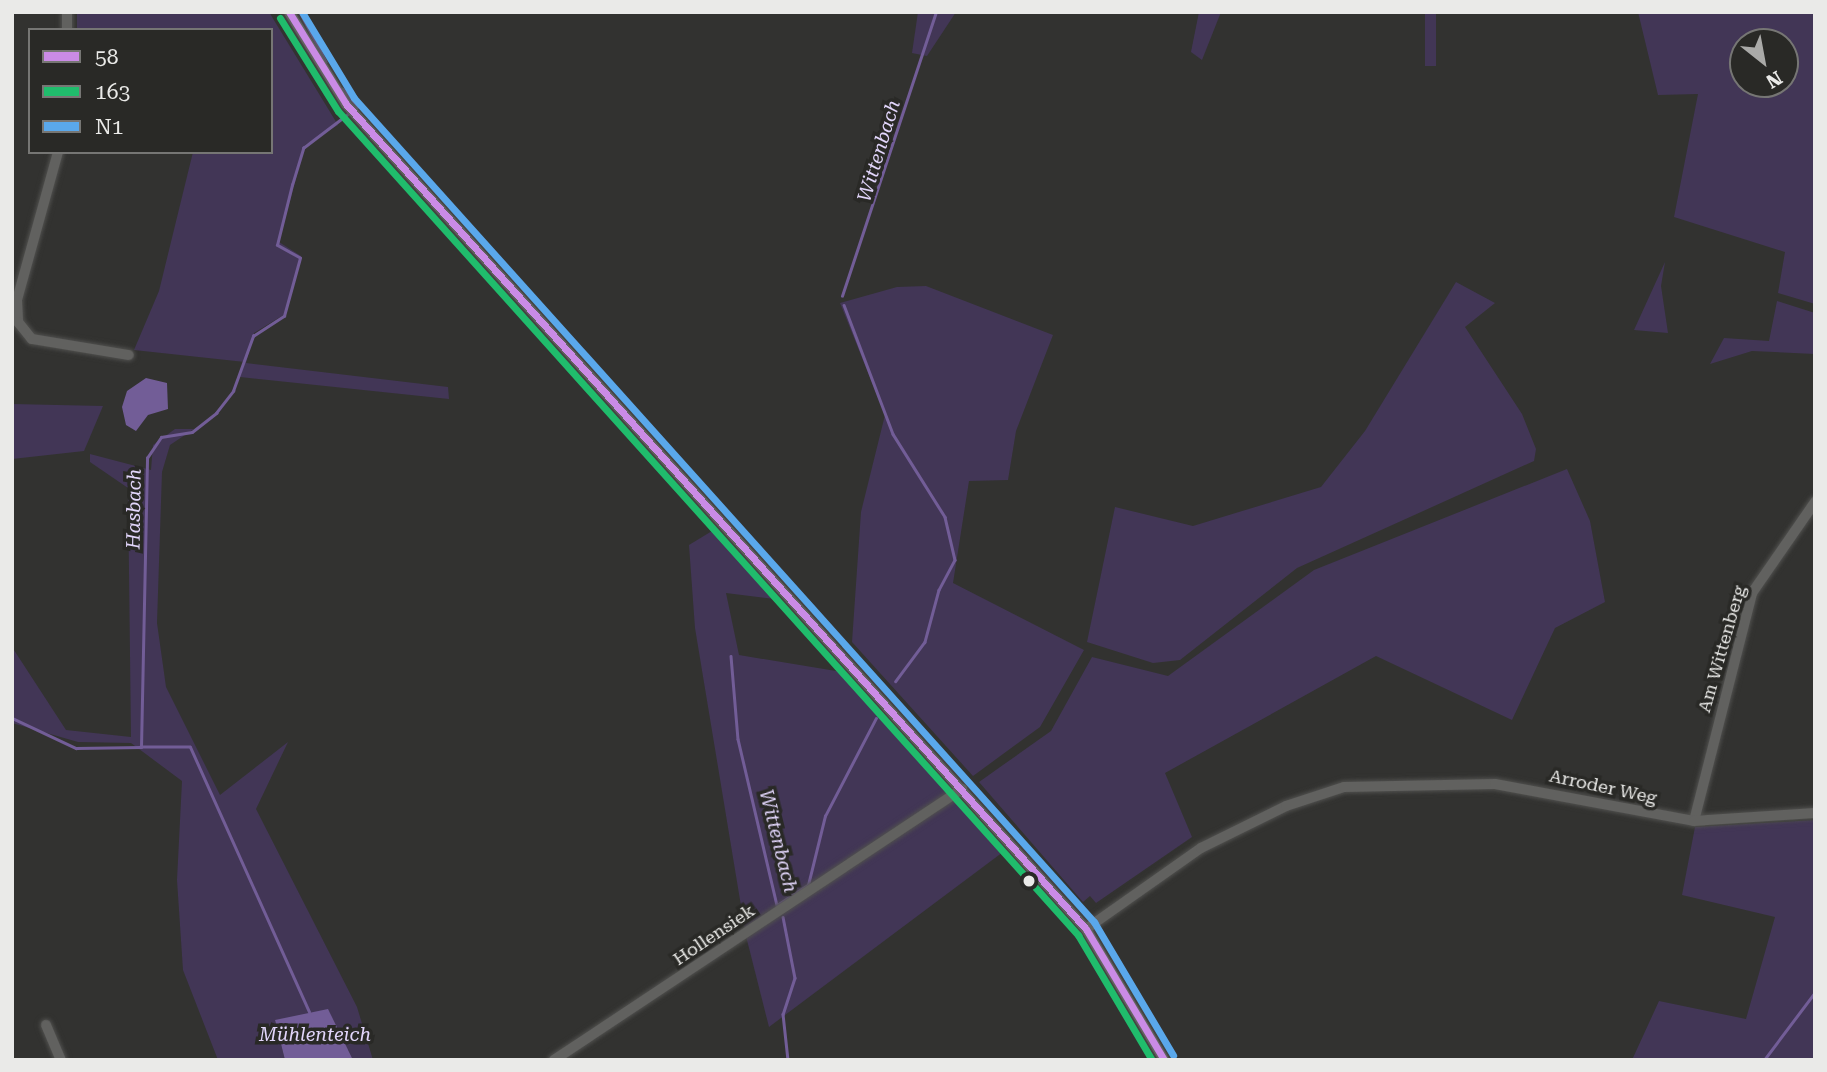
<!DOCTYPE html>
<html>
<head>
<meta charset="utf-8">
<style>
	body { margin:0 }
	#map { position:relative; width:1827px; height:1072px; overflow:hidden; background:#323230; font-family:"Roboto Serif",serif }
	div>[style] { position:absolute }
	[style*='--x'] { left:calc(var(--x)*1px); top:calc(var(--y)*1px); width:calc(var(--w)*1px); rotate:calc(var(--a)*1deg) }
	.green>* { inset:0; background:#423656; transform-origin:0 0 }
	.water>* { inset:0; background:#725d97 }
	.stream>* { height:2.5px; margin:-1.25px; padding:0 1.25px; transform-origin:1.25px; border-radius:1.25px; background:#725d97 }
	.roads { filter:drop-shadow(0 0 2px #50504e) drop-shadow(0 0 2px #50504e) }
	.minor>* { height:10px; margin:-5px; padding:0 5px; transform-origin:5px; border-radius:5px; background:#61615f }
	.bus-1>* { height:7px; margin:-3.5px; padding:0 3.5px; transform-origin:3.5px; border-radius:3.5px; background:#ca8be6 }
	.bus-2>* { height:7px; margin:-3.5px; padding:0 3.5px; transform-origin:3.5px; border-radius:3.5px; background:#20bc6c }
	.bus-3>* { height:7px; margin:-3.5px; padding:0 3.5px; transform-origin:3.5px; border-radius:3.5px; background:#5aa8eb }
	.dots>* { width:19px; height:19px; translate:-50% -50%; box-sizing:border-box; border:4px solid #292926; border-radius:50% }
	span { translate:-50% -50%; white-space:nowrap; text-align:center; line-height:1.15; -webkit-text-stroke:7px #292926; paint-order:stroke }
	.street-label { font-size:18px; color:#eaeae8 }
	.water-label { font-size:19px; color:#e2d6fb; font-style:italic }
	.frame { position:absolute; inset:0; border:14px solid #eaeae8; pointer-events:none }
	.legend { position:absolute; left:28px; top:28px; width:245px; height:126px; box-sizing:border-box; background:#292926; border:2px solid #767674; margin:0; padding:9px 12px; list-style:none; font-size:21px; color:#eaeae8 }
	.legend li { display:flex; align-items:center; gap:14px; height:35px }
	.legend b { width:35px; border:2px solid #767674 }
	.north { position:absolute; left:1729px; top:28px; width:70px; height:70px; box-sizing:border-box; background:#292926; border:2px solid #767674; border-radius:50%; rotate:149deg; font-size:19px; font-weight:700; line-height:28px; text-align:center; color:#eaeae8 }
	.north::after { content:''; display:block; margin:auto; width:24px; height:32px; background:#aaaaa8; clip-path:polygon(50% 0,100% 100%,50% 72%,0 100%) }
</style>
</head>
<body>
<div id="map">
	<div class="green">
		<div style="clip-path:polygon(77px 12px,269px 12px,338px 125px,305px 145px,279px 242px,301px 256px,285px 314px,254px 333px,246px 363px,448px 387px,449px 399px,240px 377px,245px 362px,134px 350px,159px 291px,193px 152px,271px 152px,271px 30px,77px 30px)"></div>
		<div style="clip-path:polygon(918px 12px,956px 12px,927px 56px,912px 53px)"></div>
		<div style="clip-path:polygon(1199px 12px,1221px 12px,1202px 60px,1191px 52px)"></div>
		<div style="left:1425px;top:12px;width:11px;height:54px"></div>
		<div style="clip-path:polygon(evenodd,1638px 12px,1815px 12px,1815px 304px,1778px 293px,1785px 252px,1674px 217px,1698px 94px,1658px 95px,1638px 12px,1743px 42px,1785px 42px,1785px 84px,1743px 84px,1743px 42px)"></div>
		<div style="clip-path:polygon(1665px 262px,1661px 286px,1668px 333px,1634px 330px)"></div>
		<div style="clip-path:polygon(1456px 282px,1495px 303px,1465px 327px,1522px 414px,1536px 449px,1534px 461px,1297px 568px,1180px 660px,1153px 663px,1087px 642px,1115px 507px,1193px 526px,1321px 487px,1365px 431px)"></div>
		<div style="clip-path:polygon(926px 286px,1053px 335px,1016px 431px,1008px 480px,969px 481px,953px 583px,1084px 650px,1040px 727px,973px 776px,852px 642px,861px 512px,885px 415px,840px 303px,897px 287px)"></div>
		<div style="clip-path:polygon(1777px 301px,1815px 313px,1815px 354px,1752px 351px,1710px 364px,1724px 338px,1769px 341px)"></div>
		<div style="clip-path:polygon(12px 404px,103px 406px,84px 451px,12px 459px)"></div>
		<div style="clip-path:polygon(175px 429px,194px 429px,170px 445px,162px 472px,157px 623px,166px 687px,220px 795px,288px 742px,256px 809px,357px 1007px,373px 1060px,353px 1060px,348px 1050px,275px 1020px,285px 1060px,218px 1060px,183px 970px,177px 880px,182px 781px,131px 743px,78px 742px,12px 723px,12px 647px,66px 730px,131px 737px,128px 488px,90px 462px,90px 454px,151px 470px,153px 445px)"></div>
		<div style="clip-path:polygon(1567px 469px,1590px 521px,1605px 602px,1555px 628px,1512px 720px,1376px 656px,1165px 773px,1192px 837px,1096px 903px,1090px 896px,1083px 902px,979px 782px,1051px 731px,1092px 657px,1168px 676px,1314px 570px)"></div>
		<div style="clip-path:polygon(712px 531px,775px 599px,726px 593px,739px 655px,842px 672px,952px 792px,745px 930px,695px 628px,689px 545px)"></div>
		<div style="clip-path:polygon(957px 798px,1003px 852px,769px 1027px,746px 936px)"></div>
		<div style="clip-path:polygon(1815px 820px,1815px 1060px,1632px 1060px,1659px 1001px,1746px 1019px,1775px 917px,1682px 895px,1695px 827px)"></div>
	</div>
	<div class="water">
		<div style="clip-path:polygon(146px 378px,167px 383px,168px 409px,148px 415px,136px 431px,126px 425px,122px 407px,127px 391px)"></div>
		<div style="clip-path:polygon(328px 1009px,353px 1060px,285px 1060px,275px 1020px)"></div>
	</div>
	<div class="stream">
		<div style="--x:300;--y:12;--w:56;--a:62.5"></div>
		<div style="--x:842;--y:296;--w:299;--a:-71.7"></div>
		<div style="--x:844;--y:305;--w:138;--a:69.2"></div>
		<div style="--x:893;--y:434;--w:98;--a:57.9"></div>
		<div style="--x:945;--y:517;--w:44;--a:76.9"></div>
		<div style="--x:955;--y:560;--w:34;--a:118"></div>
		<div style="--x:939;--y:590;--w:54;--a:105.1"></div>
		<div style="--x:925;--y:642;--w:49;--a:126.6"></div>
		<div style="--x:731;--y:656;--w:83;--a:85.2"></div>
		<div style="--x:738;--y:739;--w:171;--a:76.8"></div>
		<div style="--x:777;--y:905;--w:37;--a:-33"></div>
		<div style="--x:808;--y:885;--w:71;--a:-76.2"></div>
		<div style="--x:825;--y:816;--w:110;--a:-62.5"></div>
		<div style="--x:12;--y:718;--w:71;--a:25.1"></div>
		<div style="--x:76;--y:748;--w:65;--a:-0.9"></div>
		<div style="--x:783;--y:917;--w:62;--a:78.9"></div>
		<div style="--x:795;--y:978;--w:38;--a:108"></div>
		<div style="--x:783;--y:1014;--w:46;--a:83.8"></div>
		<div style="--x:309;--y:1012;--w:290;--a:-114.2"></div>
		<div style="--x:190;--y:747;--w:49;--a:180"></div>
		<div style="--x:141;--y:747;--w:289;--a:-88.8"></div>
		<div style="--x:147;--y:458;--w:25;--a:-56"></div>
		<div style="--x:161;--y:437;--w:31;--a:-9"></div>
		<div style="--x:192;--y:432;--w:31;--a:-38"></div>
		<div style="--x:216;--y:413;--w:28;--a:-52"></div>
		<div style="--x:233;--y:391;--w:59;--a:-70"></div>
		<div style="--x:253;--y:336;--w:37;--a:-33"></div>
		<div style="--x:284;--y:316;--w:60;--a:-74.6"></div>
		<div style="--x:300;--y:258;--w:26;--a:-151"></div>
		<div style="--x:277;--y:245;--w:62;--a:-76"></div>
		<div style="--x:292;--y:185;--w:39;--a:-73"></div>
		<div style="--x:303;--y:148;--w:68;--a:-37.2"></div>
		<div style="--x:357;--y:107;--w:23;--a:-130"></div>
		<div style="--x:1764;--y:1060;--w:85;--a:-53.1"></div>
	</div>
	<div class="roads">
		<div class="minor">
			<div style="--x:289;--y:12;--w:108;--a:58.2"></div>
			<div style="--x:346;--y:104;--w:1108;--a:48.11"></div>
			<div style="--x:1086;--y:929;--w:152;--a:59.2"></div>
			<div style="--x:67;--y:30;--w:18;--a:-90"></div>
			<div style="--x:58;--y:152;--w:154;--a:105.5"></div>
			<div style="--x:17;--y:300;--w:22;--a:87"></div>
			<div style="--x:18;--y:322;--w:22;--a:51"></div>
			<div style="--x:32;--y:339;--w:98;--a:9.4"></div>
			<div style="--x:1694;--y:821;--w:235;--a:-75.7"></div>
			<div style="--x:1752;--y:593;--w:111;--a:-55.3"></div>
			<div style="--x:1086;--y:929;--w:141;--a:-35.2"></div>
			<div style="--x:1201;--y:848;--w:95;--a:-26.3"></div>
			<div style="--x:1286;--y:806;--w:61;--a:-18.1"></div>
			<div style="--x:1344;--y:787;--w:151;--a:-1.1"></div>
			<div style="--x:1495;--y:784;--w:202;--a:10.5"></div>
			<div style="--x:1694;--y:821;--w:121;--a:-3.8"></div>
			<div style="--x:46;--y:1025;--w:38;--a:67"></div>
			<div style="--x:554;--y:1060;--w:490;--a:-33.6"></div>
		</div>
	</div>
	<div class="bus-1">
		<div style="--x:289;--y:12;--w:108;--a:58.2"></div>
		<div style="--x:346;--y:104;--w:1108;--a:48.11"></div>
		<div style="--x:1086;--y:929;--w:152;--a:59.2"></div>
	</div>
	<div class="bus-2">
		<div style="--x:280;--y:18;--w:110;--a:58.1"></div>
		<div style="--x:338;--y:111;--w:1108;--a:48.07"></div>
		<div style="--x:1078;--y:935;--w:145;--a:59.4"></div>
	</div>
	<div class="bus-3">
		<div style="--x:302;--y:12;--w:100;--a:58.8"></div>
		<div style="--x:354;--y:98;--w:1108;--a:48.07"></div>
		<div style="--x:1094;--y:922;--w:155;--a:59.3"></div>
	</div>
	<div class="dots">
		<div style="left:1029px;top:881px;background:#eaeae8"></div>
	</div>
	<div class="street-label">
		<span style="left:1722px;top:649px;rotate:-74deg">Am Wittenberg</span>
		<span style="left:1603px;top:787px;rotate:12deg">Arroder Weg</span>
		<span style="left:714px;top:935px;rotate:-34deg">Hollensiek</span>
	</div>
	<div class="water-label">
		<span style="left:879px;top:151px;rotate:-73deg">Wittenbach</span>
		<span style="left:134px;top:509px;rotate:-89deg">Hasbach</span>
		<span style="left:778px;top:841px;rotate:76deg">Wittenbach</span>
		<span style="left:315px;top:1035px">Mühlenteich</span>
	</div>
	<div class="frame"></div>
	<ul class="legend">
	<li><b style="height:9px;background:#ca8be6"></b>58</li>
	<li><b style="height:9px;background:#20bc6c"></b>163</li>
	<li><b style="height:9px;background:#5aa8eb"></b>N1</li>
	</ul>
	<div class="north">N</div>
</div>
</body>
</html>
